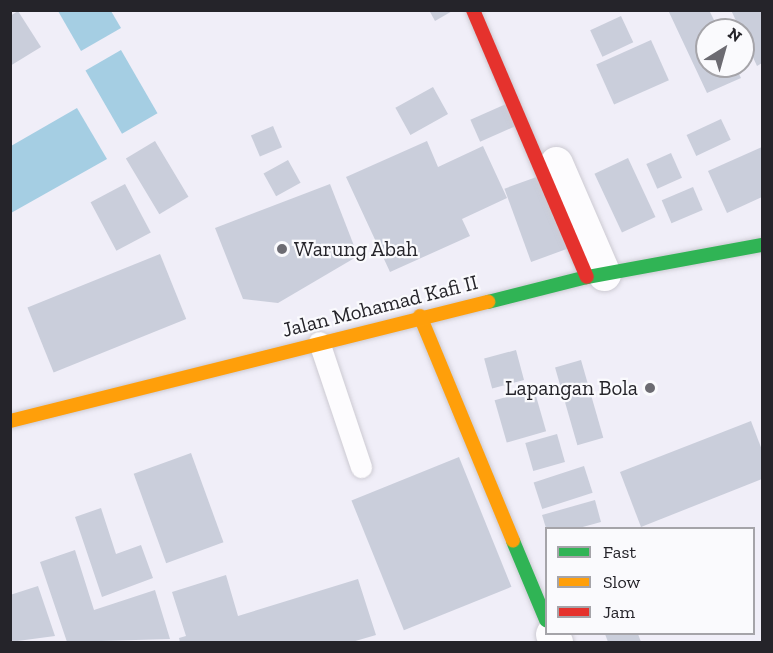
<!DOCTYPE html>
<html>
<head>
<meta charset="utf-8">
<style>
	body { margin:0 }
	#map { position:relative; width:773px; height:653px; overflow:hidden; background:#f0eef8; font-family:"Zilla Slab",serif }
	div>[style] { position:absolute }
	[style*='--x'] { left:calc(var(--x)*1px); top:calc(var(--y)*1px); width:calc(var(--w)*1px); rotate:calc(var(--a)*1deg) }
	.water>* { inset:0; background:#a5cee3; transform-origin:0 0 }
	.building>* { inset:0; background:#cacedb; transform-origin:0 0 }
	.roads { filter:drop-shadow(0 0 2px #cccad2) drop-shadow(0 0 2px #cccad2) }
	.lane>* { height:21px; margin:-10.5px; padding:0 10.5px; transform-origin:10.5px; border-radius:10.5px; background:#fdfcfe }
	.street>* { height:33px; margin:-16.5px; padding:0 16.5px; transform-origin:16.5px; border-radius:16.5px; background:#fdfcfe }
	.fast>* { height:14px; margin:-7px; padding:0 7px; transform-origin:7px; border-radius:7px; background:#30b455 }
	.slow>* { height:14px; margin:-7px; padding:0 7px; transform-origin:7px; border-radius:7px; background:#ff9f0a }
	.jam>* { height:14px; margin:-7px; padding:0 7px; transform-origin:7px; border-radius:7px; background:#e5322d }
	.dots>* { width:16px; height:16px; translate:-50% -50%; box-sizing:border-box; border:3px solid #fafafd; border-radius:50% }
	span { translate:-50% -50%; white-space:nowrap; text-align:center; line-height:1.15; -webkit-text-stroke:4.5px #fafafd; paint-order:stroke }
	.poi-label { font-size:21px; color:#25242a }
	.left { translate:0 -50%; text-align:left }
	.right { translate:-100% -50%; text-align:right }
	.street-label { font-size:21px; color:#25242a }
	.frame { position:absolute; inset:0; border:12px solid #25242a; pointer-events:none }
	.legend { position:absolute; left:545px; top:527px; width:210px; height:108px; box-sizing:border-box; background:#fafafd; border:2px solid #a5a4a9; margin:0; padding:8px 10px; list-style:none; font-size:18px; color:#25242a }
	.legend li { display:flex; align-items:center; gap:12px; height:30px }
	.legend b { width:30px; border:2px solid #a5a4a9 }
	.north { position:absolute; left:695px; top:18px; width:60px; height:60px; box-sizing:border-box; background:#fafafd; border:2px solid #a5a4a9; border-radius:50%; rotate:37deg; font-size:16px; font-weight:700; line-height:24px; text-align:center; color:#25242a }
	.north::after { content:''; display:block; margin:auto; width:21px; height:27px; background:#6c6b72; clip-path:polygon(50% 0,100% 100%,50% 72%,0 100%) }
</style>
</head>
<body>
<div id="map">
	<div class="water">
		<div style="clip-path:polygon(58px 11px,111px 11px,121px 28px,81px 51px)"></div>
		<div style="left:121px;top:50px;width:73px;height:41px;rotate:60deg"></div>
		<div style="clip-path:polygon(77px 108px,107px 159px,11px 213px,11px 146px)"></div>
	</div>
	<div class="building">
		<div style="clip-path:polygon(429px 10px,454px 10px,435px 21px)"></div>
		<div style="clip-path:polygon(668px 10px,709px 10px,719px 30px,707px 30px,707px 66px,735px 66px,741px 78px,707px 93px)"></div>
		<div style="clip-path:polygon(731px 10px,762px 10px,762px 63px,757px 66px)"></div>
		<div style="clip-path:polygon(18px 11px,41px 47px,10px 66px,10px 16px)"></div>
		<div style="left:621px;top:16px;width:29px;height:34px;rotate:65deg"></div>
		<div style="left:651px;top:40px;width:44px;height:60px;rotate:66deg"></div>
		<div style="left:433px;top:87px;width:31px;height:43px;rotate:61deg"></div>
		<div style="left:506px;top:104px;width:24px;height:39px;rotate:66deg"></div>
		<div style="left:721px;top:119px;width:23px;height:38px;rotate:65deg"></div>
		<div style="left:273px;top:126px;width:23px;height:24px;rotate:67deg"></div>
		<div style="left:155px;top:141px;width:65px;height:34px;rotate:59deg"></div>
		<div style="clip-path:polygon(427px 141px,438px 167px,483px 146px,507px 198px,462px 219px,470px 236px,390px 272px,346px 177px)"></div>
		<div style="clip-path:polygon(762px 147px,762px 197px,727px 213px,708px 171px)"></div>
		<div style="left:671px;top:153px;width:27px;height:27px;rotate:66deg"></div>
		<div style="left:628px;top:158px;width:65px;height:37px;rotate:65deg"></div>
		<div style="left:288px;top:160px;width:26px;height:28px;rotate:61deg"></div>
		<div style="left:542px;top:175px;width:78px;height:40px;rotate:70deg"></div>
		<div style="left:125px;top:184px;width:55px;height:39px;rotate:62deg"></div>
		<div style="clip-path:polygon(330px 184px,358px 256px,278px 303px,243px 299px,215px 228px)"></div>
		<div style="left:693px;top:187px;width:25px;height:34px;rotate:67deg"></div>
		<div style="left:160px;top:254px;width:70px;height:143px;rotate:68deg"></div>
		<div style="left:516px;top:350px;width:31px;height:33px;rotate:75deg"></div>
		<div style="left:581px;top:360px;width:81px;height:27px;rotate:74deg"></div>
		<div style="left:534px;top:389px;width:44px;height:41px;rotate:74deg"></div>
		<div style="clip-path:polygon(751px 421px,762px 450px,762px 479px,641px 527px,620px 472px)"></div>
		<div style="left:557px;top:434px;width:29px;height:33px;rotate:74deg"></div>
		<div style="left:191px;top:453px;width:95px;height:61px;rotate:70deg"></div>
		<div style="left:459px;top:457px;width:140px;height:116px;rotate:68deg"></div>
		<div style="left:584px;top:466px;width:28px;height:53px;rotate:72deg"></div>
		<div style="clip-path:polygon(595px 500px,601px 522px,579px 528px,546px 528px,542px 515px)"></div>
		<div style="clip-path:polygon(101px 508px,116px 554px,141px 545px,153px 578px,102px 597px,75px 517px)"></div>
		<div style="clip-path:polygon(75px 550px,94px 610px,155px 590px,170px 639px,67px 642px,40px 562px)"></div>
		<div style="clip-path:polygon(226px 575px,238px 616px,358px 579px,376px 635px,352px 642px,180px 642px,179px 638px,186px 636px,172px 592px)"></div>
		<div style="clip-path:polygon(38px 586px,55px 636px,10px 642px,10px 595px)"></div>
		<div style="clip-path:polygon(605px 634px,638px 634px,641px 642px,608px 642px)"></div>
	</div>
	<div class="roads">
		<div class="lane">
			<div style="--x:319;--y:342;--w:132;--a:71.4"></div>
		</div>
		<div class="street">
			<div style="--x:556;--y:163;--w:121;--a:66.6"></div>
			<div style="--x:552;--y:634;--w:9;--a:63"></div>
		</div>
		<div class="fast">
			<div style="--x:488;--y:302;--w:102;--a:-14.2"></div>
			<div style="--x:587;--y:277;--w:178;--a:-10.4"></div>
			<div style="--x:513;--y:541;--w:86;--a:67.3"></div>
		</div>
		<div class="slow">
			<div style="--x:420;--y:316;--w:243;--a:67.5"></div>
			<div style="--x:10;--y:421;--w:493;--a:-14"></div>
		</div>
		<div class="jam">
			<div style="--x:473;--y:10;--w:290;--a:66.9"></div>
		</div>
	</div>
	<div class="dots">
		<div style="left:282px;top:249px;background:#6c6b72"></div>
		<div style="left:650px;top:388px;background:#6c6b72"></div>
	</div>
	<div class="poi-label">
		<span class="left" style="left:294px;top:249px">Warung Abah</span>
		<span class="right" style="left:638px;top:388px">Lapangan Bola</span>
	</div>
	<div class="street-label">
		<span style="left:380px;top:306px;rotate:-14deg">Jalan Mohamad Kafi II</span>
	</div>
	<div class="frame"></div>
	<ul class="legend">
	<li><b style="height:8px;background:#30b455"></b>Fast</li>
	<li><b style="height:8px;background:#ff9f0a"></b>Slow</li>
	<li><b style="height:8px;background:#e5322d"></b>Jam</li>
	</ul>
	<div class="north">N</div>
</div>
</body>
</html>
